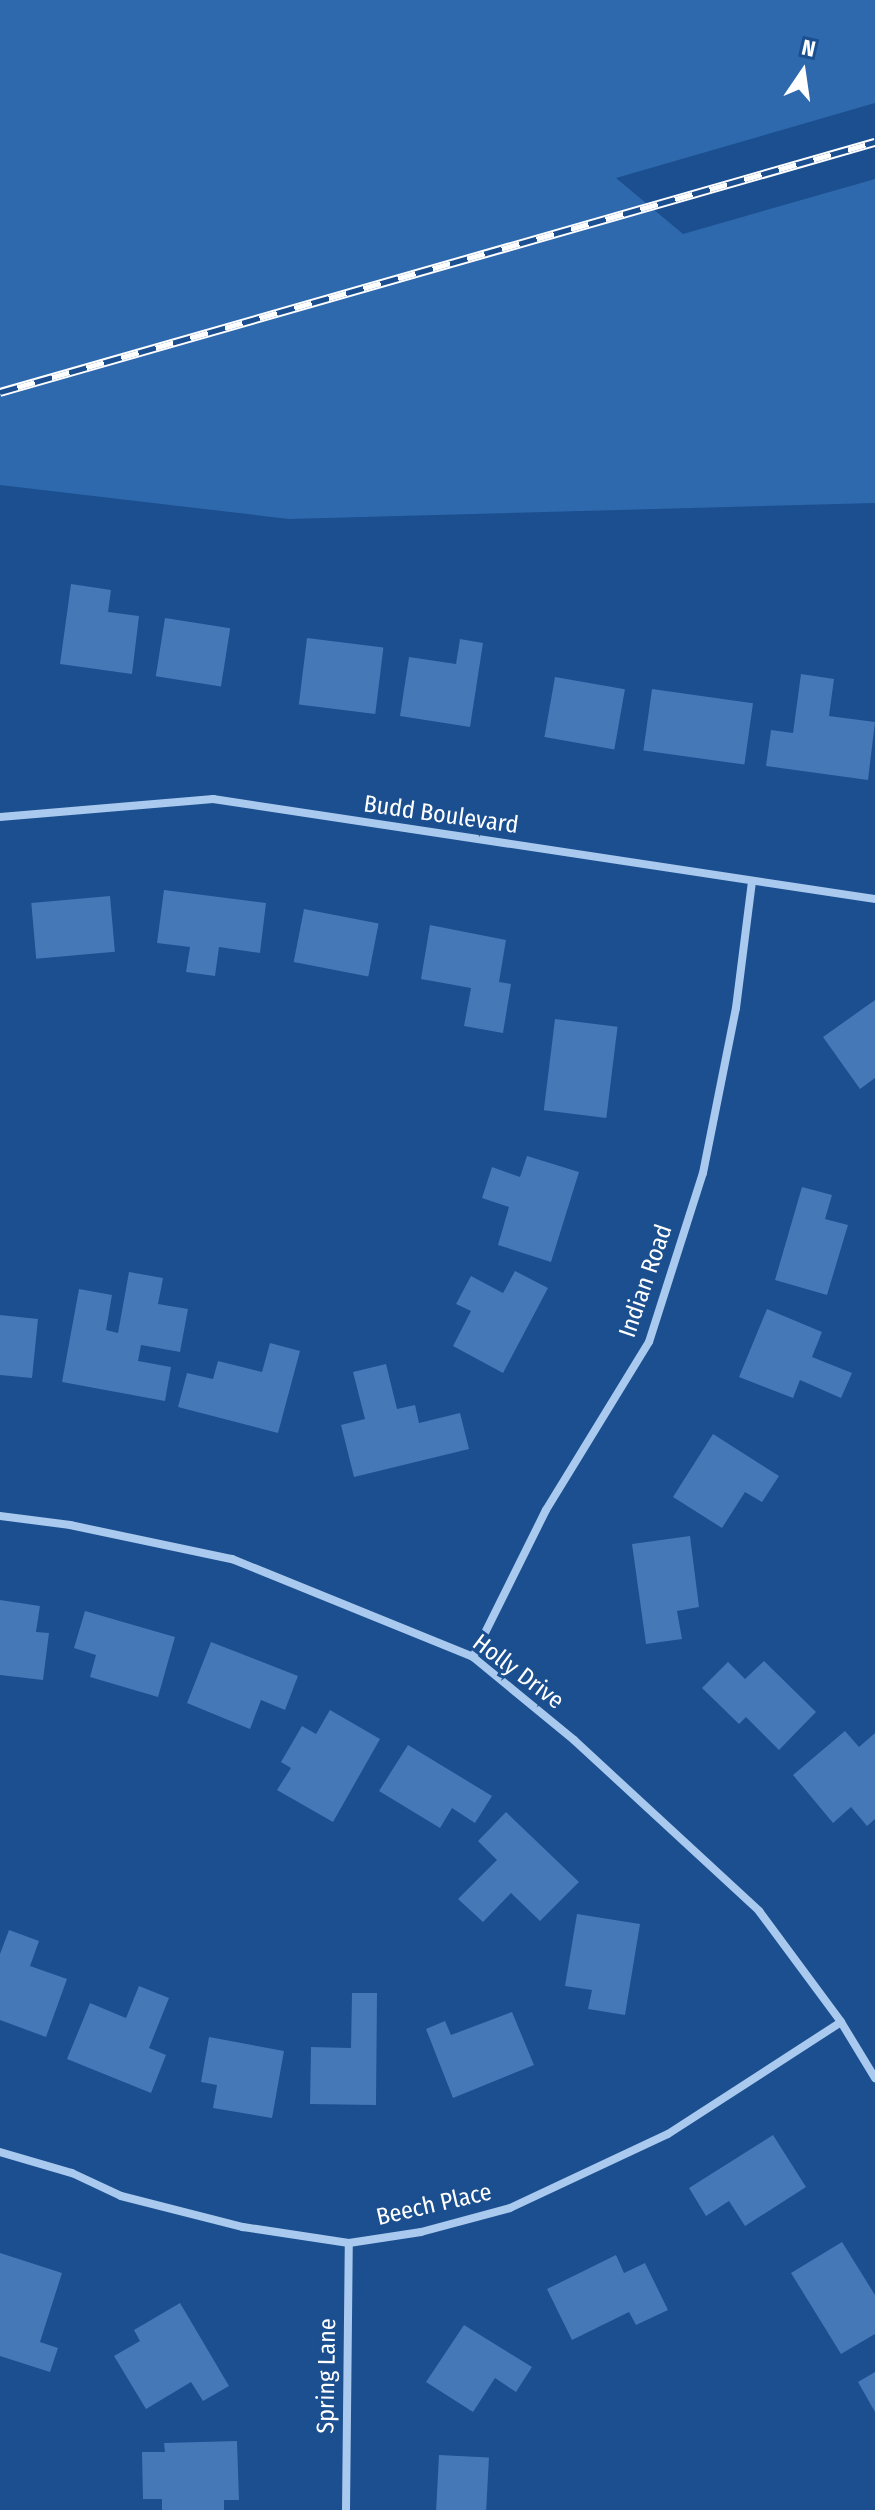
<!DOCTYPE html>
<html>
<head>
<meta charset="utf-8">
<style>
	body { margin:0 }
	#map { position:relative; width:875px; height:2510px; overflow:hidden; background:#1b4f8f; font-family:"Fira Sans Condensed",sans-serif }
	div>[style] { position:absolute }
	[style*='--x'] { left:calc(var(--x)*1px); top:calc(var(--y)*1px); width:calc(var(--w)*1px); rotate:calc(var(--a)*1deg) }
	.green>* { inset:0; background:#2e69ad }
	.building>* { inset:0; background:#4478b7; transform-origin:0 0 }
	.street>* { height:8px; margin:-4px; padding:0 4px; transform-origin:4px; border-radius:4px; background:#a9c9ee }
	.rail>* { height:9px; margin-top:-4.5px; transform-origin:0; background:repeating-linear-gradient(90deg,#1b4f8f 0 18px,#fff 0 36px); box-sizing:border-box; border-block:2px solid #fff }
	span { translate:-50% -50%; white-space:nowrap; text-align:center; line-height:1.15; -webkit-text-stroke:6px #1b4f8f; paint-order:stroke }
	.street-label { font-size:24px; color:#fff }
	.north { position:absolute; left:763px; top:32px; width:80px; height:80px; -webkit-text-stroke:6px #1b4f8f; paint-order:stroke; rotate:13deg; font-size:22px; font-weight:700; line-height:32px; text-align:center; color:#fff }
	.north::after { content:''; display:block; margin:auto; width:28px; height:36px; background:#fff; clip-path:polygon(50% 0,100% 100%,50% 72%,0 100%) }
</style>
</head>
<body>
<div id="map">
	<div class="green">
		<div style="clip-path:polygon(0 0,875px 0,875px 103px,616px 178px,683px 234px,875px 179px,875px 503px,289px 519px,0 485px)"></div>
	</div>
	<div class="building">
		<div style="clip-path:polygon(71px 584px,111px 590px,108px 612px,139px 616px,132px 674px,60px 664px)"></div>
		<div style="left:165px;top:618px;width:66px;height:59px;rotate:9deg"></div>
		<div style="left:307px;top:638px;width:77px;height:67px;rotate:7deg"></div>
		<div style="clip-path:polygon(460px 639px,483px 643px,470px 727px,400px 716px,409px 657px,456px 664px)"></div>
		<div style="clip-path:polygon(801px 674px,834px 679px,829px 716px,875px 722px,868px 780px,766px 766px,771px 730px,793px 733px)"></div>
		<div style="left:555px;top:677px;width:71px;height:61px;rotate:10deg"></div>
		<div style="left:652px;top:689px;width:102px;height:62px;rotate:8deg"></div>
		<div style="clip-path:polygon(164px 890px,266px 903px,260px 953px,219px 947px,215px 976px,186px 972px,190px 947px,157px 943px)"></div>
		<div style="left:110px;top:896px;width:56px;height:79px;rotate:85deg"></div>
		<div style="left:304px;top:909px;width:76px;height:54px;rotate:11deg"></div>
		<div style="clip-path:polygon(430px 925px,506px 940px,499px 982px,511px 984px,503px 1033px,464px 1026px,471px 988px,421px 979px)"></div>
		<div style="clip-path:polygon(875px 1000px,875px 1078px,860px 1089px,823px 1037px)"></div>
		<div style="left:555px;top:1019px;width:63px;height:92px;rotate:7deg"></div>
		<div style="clip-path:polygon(527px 1156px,579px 1172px,551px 1262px,498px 1245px,509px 1207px,482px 1198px,492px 1167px,520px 1177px)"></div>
		<div style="clip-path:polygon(802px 1187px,832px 1195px,825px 1219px,848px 1225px,827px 1295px,775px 1280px)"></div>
		<div style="clip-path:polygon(515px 1271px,548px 1288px,503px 1373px,453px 1346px,471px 1311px,456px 1304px,471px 1276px,503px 1293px)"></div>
		<div style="clip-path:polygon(129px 1272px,163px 1278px,158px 1304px,188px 1309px,180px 1352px,141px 1345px,138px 1361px,171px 1367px,165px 1401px,62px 1382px,79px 1289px,112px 1295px,106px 1330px,118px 1333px)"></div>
		<div style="clip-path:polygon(767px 1309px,822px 1332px,812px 1357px,852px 1373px,841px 1398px,800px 1380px,793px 1398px,739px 1377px)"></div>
		<div style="clip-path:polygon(0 1315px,38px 1319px,32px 1378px,0 1375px)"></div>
		<div style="clip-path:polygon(270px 1343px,300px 1351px,278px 1433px,178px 1407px,187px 1373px,213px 1379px,218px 1361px,262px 1372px)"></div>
		<div style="clip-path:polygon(386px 1364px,397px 1409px,415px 1405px,419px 1423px,460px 1413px,469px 1449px,354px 1477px,341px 1425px,365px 1419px,353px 1372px)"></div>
		<div style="clip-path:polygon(713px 1434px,779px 1476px,762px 1502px,745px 1492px,722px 1528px,673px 1497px)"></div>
		<div style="clip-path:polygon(690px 1536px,699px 1607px,677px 1611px,682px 1639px,646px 1644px,632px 1544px)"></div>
		<div style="clip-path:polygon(0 1600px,40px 1606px,36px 1632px,49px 1633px,43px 1680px,0 1675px)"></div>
		<div style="clip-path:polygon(85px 1611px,175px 1637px,158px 1697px,90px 1677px,96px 1655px,74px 1648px)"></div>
		<div style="clip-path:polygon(211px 1642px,298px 1676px,285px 1710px,261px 1700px,250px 1729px,187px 1703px)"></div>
		<div style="clip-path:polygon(764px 1661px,816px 1712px,779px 1750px,746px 1717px,739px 1724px,702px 1688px,728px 1662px,745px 1679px)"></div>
		<div style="clip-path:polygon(330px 1710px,380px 1739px,333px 1822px,277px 1790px,291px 1768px,281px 1762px,302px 1726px,316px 1734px)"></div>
		<div style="clip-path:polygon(845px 1731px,859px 1747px,875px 1733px,875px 1819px,867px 1826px,851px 1807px,833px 1823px,793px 1775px)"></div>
		<div style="clip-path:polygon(408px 1745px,492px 1796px,475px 1823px,452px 1808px,440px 1828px,379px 1791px)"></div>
		<div style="clip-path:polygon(506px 1812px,579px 1882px,540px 1921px,511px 1893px,483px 1922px,458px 1899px,497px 1860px,478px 1841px)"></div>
		<div style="clip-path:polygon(577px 1914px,640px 1924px,625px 2015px,588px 2009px,592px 1990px,565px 1986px)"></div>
		<div style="clip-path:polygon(9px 1930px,39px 1941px,30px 1966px,67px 1979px,46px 2037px,0 2020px,0 1954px)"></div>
		<div style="clip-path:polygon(139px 1986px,169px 1998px,149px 2048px,166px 2055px,151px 2093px,67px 2059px,90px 2003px,126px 2018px)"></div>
		<div style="clip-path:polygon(352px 1993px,377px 1993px,376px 2105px,310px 2104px,311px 2047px,351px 2048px)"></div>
		<div style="clip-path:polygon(512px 2012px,534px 2065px,453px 2098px,426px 2029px,445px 2021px,451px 2035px)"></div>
		<div style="clip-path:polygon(209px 2037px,284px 2051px,272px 2118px,213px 2108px,217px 2085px,201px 2082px)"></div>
		<div style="clip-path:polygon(773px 2135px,806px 2187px,745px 2226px,729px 2201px,706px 2216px,689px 2188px)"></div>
		<div style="clip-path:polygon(842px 2242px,875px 2295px,875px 2334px,841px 2354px,791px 2273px)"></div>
		<div style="clip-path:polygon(0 2253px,62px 2273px,40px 2342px,58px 2348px,50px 2372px,0 2356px)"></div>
		<div style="clip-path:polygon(616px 2255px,624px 2273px,645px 2263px,668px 2310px,636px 2325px,629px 2312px,572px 2340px,547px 2289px)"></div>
		<div style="clip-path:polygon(180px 2303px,229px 2386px,203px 2401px,191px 2382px,146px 2409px,114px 2356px,140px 2341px,134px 2330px)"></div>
		<div style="clip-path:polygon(464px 2325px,532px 2367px,516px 2392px,495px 2378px,473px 2412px,426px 2382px)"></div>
		<div style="clip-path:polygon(875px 2372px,875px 2412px,858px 2382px)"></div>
		<div style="clip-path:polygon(237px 2441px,239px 2500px,224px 2500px,224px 2510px,162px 2510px,162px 2499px,143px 2499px,142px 2452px,165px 2452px,164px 2443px)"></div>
		<div style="left:439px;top:2455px;width:50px;height:55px;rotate:3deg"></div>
	</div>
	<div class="street">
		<div style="--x:0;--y:817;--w:214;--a:-4.8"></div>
		<div style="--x:213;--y:799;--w:670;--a:8.59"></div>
		<div style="--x:0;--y:1516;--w:71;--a:7.3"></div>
		<div style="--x:70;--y:1525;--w:166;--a:11.9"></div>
		<div style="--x:232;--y:1559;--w:260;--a:22.1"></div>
		<div style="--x:473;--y:1657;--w:131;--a:39.4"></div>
		<div style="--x:574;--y:1740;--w:252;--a:42.7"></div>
		<div style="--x:759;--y:1911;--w:138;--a:53.5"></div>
		<div style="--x:841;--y:2022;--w:66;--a:58.7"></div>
		<div style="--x:473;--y:1657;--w:164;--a:-63.6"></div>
		<div style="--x:546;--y:1510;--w:197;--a:-58.5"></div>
		<div style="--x:649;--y:1342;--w:177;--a:-72.3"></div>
		<div style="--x:703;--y:1173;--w:168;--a:-78.7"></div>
		<div style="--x:736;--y:1008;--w:128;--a:-82.8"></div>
		<div style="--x:0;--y:2152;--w:75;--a:16.3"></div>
		<div style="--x:72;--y:2173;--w:54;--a:25.1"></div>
		<div style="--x:121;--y:2196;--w:126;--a:14.3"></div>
		<div style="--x:243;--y:2227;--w:107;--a:8.6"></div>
		<div style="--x:349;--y:2243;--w:73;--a:-8.7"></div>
		<div style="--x:421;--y:2232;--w:92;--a:-15.1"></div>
		<div style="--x:510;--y:2208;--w:174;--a:-25.1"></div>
		<div style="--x:668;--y:2134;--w:206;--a:-32.9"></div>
		<div style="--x:346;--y:2510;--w:267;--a:-89.4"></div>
	</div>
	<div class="rail">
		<div style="--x:0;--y:392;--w:910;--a:-15.95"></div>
	</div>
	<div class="street-label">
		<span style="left:441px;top:815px;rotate:8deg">Budd Boulevard</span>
		<span style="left:646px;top:1281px;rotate:-71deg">Indian Road</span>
		<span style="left:518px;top:1672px;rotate:37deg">Holly Drive</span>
		<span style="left:434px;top:2205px;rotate:-13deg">Beech Place</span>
		<span style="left:327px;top:2376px;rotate:-89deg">Spring Lane</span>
	</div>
	<div class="north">N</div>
</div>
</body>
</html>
